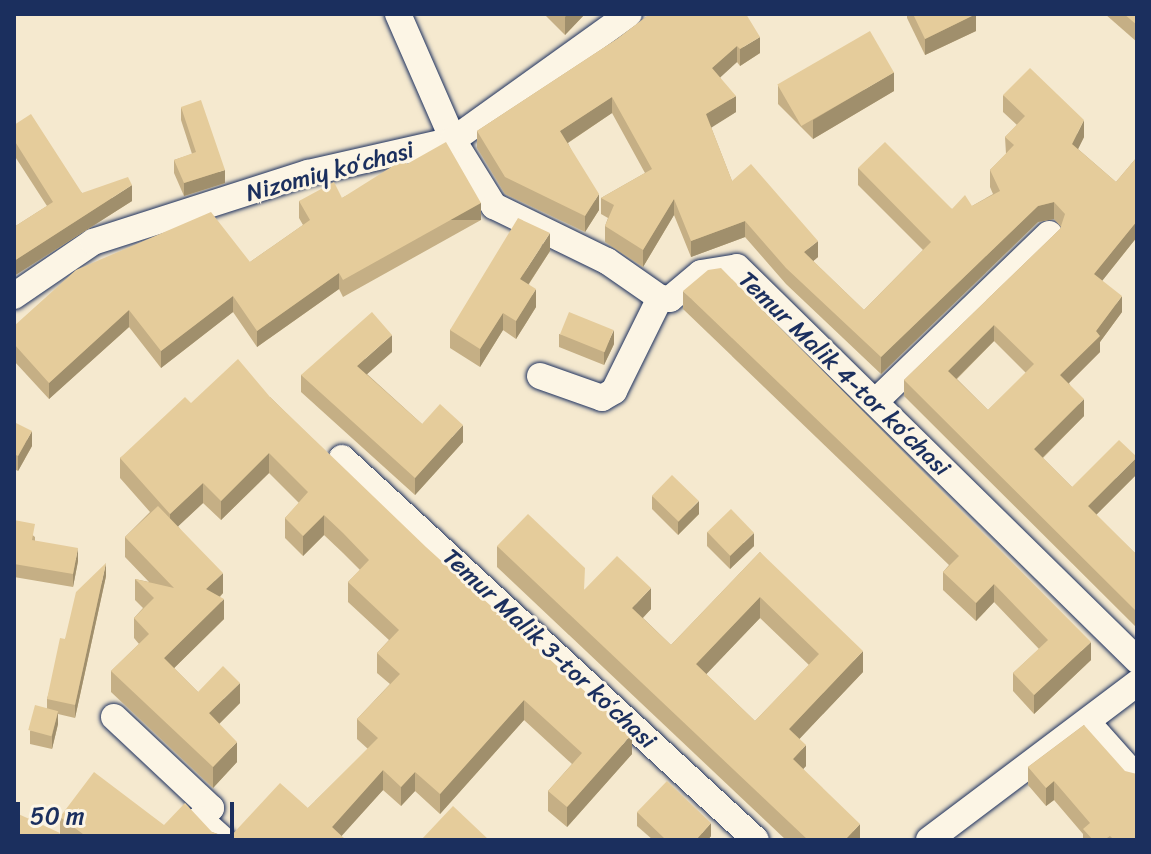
<!DOCTYPE html>
<html>
<head>
<meta charset="utf-8">
<style>
	body { margin:0 }
	#map { position:relative; width:1151px; height:854px; overflow:hidden; background:#f5e9cf; font-family:Sriracha,sans-serif }
	div>[style] { position:absolute }
	[style*='--x'] { left:calc(var(--x)*1px); top:calc(var(--y)*1px); width:calc(var(--w)*1px); rotate:calc(var(--a)*1deg) }
	.roads { filter:drop-shadow(0 0 2px #1b2f5e) drop-shadow(0 0 2px #1b2f5e) }
	.minor>* { height:26px; margin:-13px; padding:0 13px; transform-origin:13px; border-radius:13px; background:#fcf5e5 }
	.wall>* { inset:0; background:#c5af85 }
	.shaded-wall>* { inset:0; background:#a08f6c; transform-origin:0 0 }
	.building>* { inset:0; background:#e5cc9b; transform-origin:0 0 }
	span { translate:-50% -50%; white-space:nowrap; text-align:center; line-height:1.15; -webkit-text-stroke:6px #fcf5e5; paint-order:stroke }
	.street-label { font-size:24px; color:#1b2f5e }
	.frame { position:absolute; inset:0; border:16px solid #1b2f5e; pointer-events:none }
	.scale { position:absolute; left:16px; top:802px; width:218px; height:36px; box-sizing:border-box; border:4px solid #1b2f5e; border-top:0; padding-left:10px; font-size:24px; line-height:28px; white-space:nowrap; color:#1b2f5e; -webkit-text-stroke:6px #fcf5e5; paint-order:stroke }
</style>
</head>
<body>
<div id="map">
	<div class="roads">
		<div class="minor">
			<div style="--x:398;--y:14;--w:137;--a:66.4"></div>
			<div style="--x:453;--y:140;--w:78;--a:58.2"></div>
			<div style="--x:494;--y:206;--w:126;--a:26"></div>
			<div style="--x:607;--y:261;--w:65;--a:34.9"></div>
			<div style="--x:660;--y:298;--w:10;--a:6"></div>
			<div style="--x:670;--y:299;--w:40;--a:-40"></div>
			<div style="--x:701;--y:273;--w:36;--a:-9"></div>
			<div style="--x:737;--y:267;--w:561;--a:44.49"></div>
			<div style="--x:14;--y:296;--w:96;--a:-34.4"></div>
			<div style="--x:93;--y:242;--w:226;--a:-17.8"></div>
			<div style="--x:308;--y:173;--w:149;--a:-12.8"></div>
			<div style="--x:453;--y:140;--w:216;--a:-35.6"></div>
			<div style="--x:540;--y:376;--w:66;--a:19.5"></div>
			<div style="--x:602;--y:398;--w:14;--a:-30"></div>
			<div style="--x:614;--y:391;--w:104;--a:-63.7"></div>
			<div style="--x:875;--y:402;--w:242;--a:-44"></div>
			<div style="--x:342;--y:458;--w:563;--a:42.7"></div>
			<div style="--x:114;--y:717;--w:133;--a:43.2"></div>
			<div style="--x:211;--y:808;--w:16;--a:135"></div>
			<div style="--x:200;--y:819;--w:31;--a:42"></div>
			<div style="--x:1088;--y:723;--w:74;--a:48.3"></div>
			<div style="--x:929;--y:840;--w:261;--a:-37"></div>
		</div>
	</div>
	<div class="wall">
		<div style="clip-path:polygon(544px 14px,585px 14px,565px 35px)"></div>
		<div style="clip-path:polygon(evenodd,650px 14px,760px 53px,740px 66px,737px 62px,720px 77px,736px 112px,711px 127px,732px 181px,818px 257px,813px 261px,864px 310px,923px 250px,858px 185px,858px 168px,952px 209px,972px 206px,993px 194px,990px 187px,990px 170px,1006px 154px,1005px 137px,1017px 125px,1003px 112px,1003px 95px,1084px 137px,1078px 149px,1116px 182px,1137px 157px,1137px 237px,1102px 281px,1122px 312px,1100px 342px,1100px 352px,1069px 383px,1084px 416px,1043px 458px,1072px 487px,1137px 474px,1096px 515px,1137px 555px,1137px 628px,904px 396px,904px 380px,1060px 229px,1061px 227px,1054px 219px,1038px 222px,881px 374px,786px 284px,745px 237px,691px 257px,674px 215px,643px 267px,605px 242px,605px 226px,608px 218px,601px 214px,601px 198px,645px 173px,612px 113px,568px 143px,599px 210px,585px 232px,505px 194px,477px 148px,477px 131px,617px 39px,650px 14px,994px 341px,1026px 373px,988px 410px,957px 379px,994px 341px)"></div>
		<div style="clip-path:polygon(907px 14px,975px 14px,976px 31px,925px 55px,907px 18px)"></div>
		<div style="clip-path:polygon(1105px 14px,1137px 14px,1137px 42px)"></div>
		<div style="clip-path:polygon(778px 85px,894px 91px,813px 139px,778px 104px)"></div>
		<div style="clip-path:polygon(181px 107px,225px 183px,184px 196px,174px 173px,174px 160px,192px 154px,181px 120px)"></div>
		<div style="clip-path:polygon(14px 125px,82px 193px,132px 201px,14px 276px,14px 227px,47px 206px,14px 155px)"></div>
		<div style="clip-path:polygon(407px 164px,481px 220px,343px 297px,339px 289px,257px 347px,233px 312px,161px 368px,129px 327px,49px 399px,14px 361px,14px 326px,250px 262px,303px 225px,299px 218px,299px 201px,342px 198px)"></div>
		<div style="clip-path:polygon(550px 251px,529px 284px,536px 307px,516px 339px,503px 330px,480px 367px,450px 348px,450px 330px)"></div>
		<div style="clip-path:polygon(683px 291px,1091px 660px,1034px 714px,1013px 691px,1013px 673px,1039px 649px,994px 602px,976px 621px,943px 590px,943px 572px,949px 565px,683px 309px)"></div>
		<div style="clip-path:polygon(559px 334px,614px 344px,604px 365px,559px 347px)"></div>
		<div style="clip-path:polygon(392px 352px,367px 374px,422px 424px,463px 442px,415px 495px,301px 392px,301px 375px)"></div>
		<div style="clip-path:polygon(270px 397px,632px 754px,567px 827px,548px 811px,548px 791px,572px 764px,524px 720px,440px 814px,415px 791px,401px 806px,383px 790px,341px 836px,346px 840px,65px 840px,60px 837px,60px 817px,164px 825px,212px 832px,229px 838px,308px 808px,368px 749px,357px 739px,357px 719px,390px 684px,377px 673px,377px 653px,389px 640px,348px 602px,348px 582px,360px 570px,343px 553px,324px 535px,303px 556px,285px 538px,285px 518px,299px 503px,269px 473px,221px 520px,203px 503px,178px 526px,223px 593px,220px 597px,224px 619px,174px 668px,198px 692px,240px 703px,219px 724px,237px 762px,213px 788px,111px 692px,111px 671px,139px 644px,134px 638px,134px 618px,143px 608px,135px 600px,135px 579px,149px 582px,125px 557px,125px 537px,150px 512px,120px 478px,120px 458px,191px 403px)"></div>
		<div style="clip-path:polygon(14px 422px,32px 446px,18px 471px,14px 469px)"></div>
		<div style="clip-path:polygon(652px 496px,699px 514px,678px 535px,652px 509px)"></div>
		<div style="clip-path:polygon(14px 520px,35px 537px,35px 541px,78px 561px,73px 587px,14px 577px)"></div>
		<div style="clip-path:polygon(707px 532px,754px 546px,730px 569px,707px 546px)"></div>
		<div style="clip-path:polygon(evenodd,497px 546px,585px 590px,651px 609px,643px 618px,671px 645px,760px 552px,863px 672px,799px 739px,806px 766px,803px 769px,860px 840px,786px 840px,497px 567px,497px 546px,760px 618px,809px 665px,755px 721px,706px 674px,760px 618px)"></div>
		<div style="clip-path:polygon(106px 576px,75px 718px,58px 714px,58px 724px,52px 749px,30px 744px,30px 731px,47px 708px,47px 699px,65px 639px)"></div>
		<div style="clip-path:polygon(1084px 725px,1137px 840px,1083px 840px,1083px 834px,1054px 800px,1046px 806px,1028px 785px,1028px 767px)"></div>
		<div style="clip-path:polygon(637px 812px,711px 836px,708px 840px,653px 840px,637px 826px)"></div>
	</div>
	<div class="shaded-wall">
		<div style="clip-path:polygon(568px 14px,585px 14px,565px 35px,565px 17px)"></div>
		<div style="clip-path:polygon(976px 14px,976px 31px,925px 55px,925px 39px)"></div>
		<div style="clip-path:polygon(760px 37px,760px 53px,740px 66px,740px 49px)"></div>
		<div style="clip-path:polygon(737px 46px,737px 62px,712px 85px,712px 68px)"></div>
		<div style="clip-path:polygon(894px 72px,894px 91px,813px 139px,813px 120px)"></div>
		<div style="clip-path:polygon(736px 96px,736px 112px,706px 131px,706px 114px)"></div>
		<div style="clip-path:polygon(612px 97px,612px 113px,560px 148px,560px 131px)"></div>
		<div style="clip-path:polygon(1084px 120px,1084px 137px,1072px 161px,1072px 144px)"></div>
		<div style="clip-path:polygon(225px 170px,225px 183px,184px 196px,184px 183px)"></div>
		<div style="clip-path:polygon(132px 185px,132px 201px,14px 276px,14px 261px)"></div>
		<div style="clip-path:polygon(599px 194px,599px 210px,585px 232px,585px 216px)"></div>
		<div style="clip-path:polygon(674px 199px,674px 215px,643px 267px,643px 250px)"></div>
		<div style="clip-path:polygon(1054px 202px,1054px 219px,1038px 222px,881px 374px,881px 357px,1038px 206px)"></div>
		<div style="left:481px;top:203px;width:17px;height:158px;rotate:90deg"></div>
		<div style="clip-path:polygon(745px 221px,745px 237px,691px 257px,691px 241px)"></div>
		<div style="clip-path:polygon(1137px 221px,1137px 237px,1094px 291px,1094px 274px)"></div>
		<div style="clip-path:polygon(550px 233px,550px 251px,520px 297px,520px 279px)"></div>
		<div style="clip-path:polygon(818px 241px,818px 257px,804px 269px,804px 252px)"></div>
		<div style="clip-path:polygon(339px 273px,339px 289px,257px 347px,257px 331px)"></div>
		<div style="clip-path:polygon(536px 289px,536px 307px,516px 339px,516px 321px)"></div>
		<div style="clip-path:polygon(233px 296px,233px 312px,161px 368px,161px 351px)"></div>
		<div style="clip-path:polygon(1122px 296px,1122px 312px,1100px 342px,1100px 352px,1060px 392px,1060px 375px,1096px 331px)"></div>
		<div style="clip-path:polygon(129px 310px,129px 327px,49px 399px,49px 383px)"></div>
		<div style="clip-path:polygon(503px 313px,503px 330px,480px 367px,480px 349px)"></div>
		<div style="clip-path:polygon(994px 325px,994px 341px,948px 387px,948px 371px)"></div>
		<div style="clip-path:polygon(614px 330px,614px 344px,604px 365px,604px 351px)"></div>
		<div style="clip-path:polygon(392px 335px,392px 352px,357px 383px,357px 366px)"></div>
		<div style="clip-path:polygon(1084px 399px,1084px 416px,1034px 466px,1034px 449px)"></div>
		<div style="clip-path:polygon(463px 425px,463px 442px,415px 495px,415px 478px)"></div>
		<div style="clip-path:polygon(32px 431px,32px 446px,18px 471px,18px 456px)"></div>
		<div style="clip-path:polygon(269px 453px,269px 473px,221px 520px,221px 501px)"></div>
		<div style="clip-path:polygon(1137px 457px,1137px 474px,1088px 523px,1088px 506px)"></div>
		<div style="clip-path:polygon(203px 483px,203px 503px,170px 534px,170px 514px)"></div>
		<div style="clip-path:polygon(699px 501px,699px 514px,678px 535px,678px 522px)"></div>
		<div style="clip-path:polygon(324px 515px,324px 535px,303px 556px,303px 536px)"></div>
		<div style="clip-path:polygon(754px 533px,754px 546px,730px 569px,730px 556px)"></div>
		<div style="clip-path:polygon(78px 548px,78px 561px,73px 587px,73px 574px)"></div>
		<div style="clip-path:polygon(106px 563px,106px 576px,75px 718px,75px 705px)"></div>
		<div style="clip-path:polygon(223px 573px,223px 593px,206px 610px,206px 589px)"></div>
		<div style="clip-path:polygon(994px 584px,994px 602px,976px 621px,976px 603px)"></div>
		<div style="clip-path:polygon(651px 588px,651px 609px,632px 629px,632px 608px)"></div>
		<div style="clip-path:polygon(760px 597px,760px 618px,696px 685px,696px 664px)"></div>
		<div style="clip-path:polygon(224px 599px,224px 619px,164px 678px,164px 658px)"></div>
		<div style="clip-path:polygon(1091px 642px,1091px 660px,1034px 714px,1034px 695px)"></div>
		<div style="clip-path:polygon(863px 651px,863px 672px,789px 750px,789px 729px)"></div>
		<div style="clip-path:polygon(240px 683px,240px 703px,209px 734px,209px 713px)"></div>
		<div style="clip-path:polygon(524px 700px,524px 720px,440px 814px,440px 794px)"></div>
		<div style="clip-path:polygon(58px 711px,58px 724px,52px 749px,52px 736px)"></div>
		<div style="clip-path:polygon(632px 734px,632px 754px,567px 827px,567px 807px)"></div>
		<div style="clip-path:polygon(237px 742px,237px 762px,213px 788px,213px 767px)"></div>
		<div style="clip-path:polygon(806px 745px,806px 766px,793px 780px,793px 759px)"></div>
		<div style="clip-path:polygon(383px 770px,383px 790px,338px 840px,332px 827px)"></div>
		<div style="clip-path:polygon(415px 772px,415px 791px,401px 806px,401px 787px)"></div>
		<div style="clip-path:polygon(1054px 781px,1054px 800px,1046px 806px,1046px 788px)"></div>
		<div style="clip-path:polygon(711px 823px,711px 836px,708px 840px,696px 840px)"></div>
		<div style="clip-path:polygon(860px 824px,860px 840px,845px 840px)"></div>
	</div>
	<div class="building">
		<div style="clip-path:polygon(evenodd,650px 14px,746px 14px,760px 37px,740px 49px,737px 46px,712px 68px,736px 96px,706px 114px,732px 181px,751px 164px,818px 241px,804px 252px,864px 310px,931px 242px,858px 168px,885px 142px,952px 209px,965px 195px,972px 206px,1000px 191px,990px 170px,1014px 145px,1005px 137px,1025px 116px,1003px 95px,1030px 68px,1084px 120px,1072px 144px,1116px 182px,1137px 157px,1137px 221px,1094px 274px,1122px 296px,1096px 331px,1100px 336px,1060px 375px,1084px 399px,1034px 449px,1072px 487px,1119px 440px,1137px 457px,1088px 506px,1137px 555px,1137px 612px,904px 380px,1060px 229px,1065px 214px,1054px 202px,1038px 206px,881px 357px,786px 268px,745px 221px,691px 241px,674px 199px,643px 250px,605px 226px,614px 205px,601px 198px,652px 169px,612px 97px,560px 131px,599px 194px,585px 216px,505px 177px,477px 131px,617px 39px,650px 14px,994px 325px,1034px 364px,988px 410px,948px 371px,994px 325px)"></div>
		<div style="clip-path:polygon(913px 14px,976px 14px,925px 39px)"></div>
		<div style="clip-path:polygon(1124px 14px,1137px 14px,1137px 25px)"></div>
		<div style="left:870px;top:31px;width:48px;height:107px;rotate:60deg"></div>
		<div style="clip-path:polygon(201px 100px,225px 170px,184px 183px,174px 160px,196px 152px,181px 107px)"></div>
		<div style="clip-path:polygon(31px 114px,82px 193px,128px 177px,132px 185px,14px 261px,14px 227px,53px 202px,14px 140px,14px 125px)"></div>
		<div style="clip-path:polygon(446px 142px,481px 203px,343px 280px,339px 273px,257px 331px,233px 296px,161px 351px,129px 310px,49px 383px,14px 344px,14px 326px,76px 270px,211px 212px,250px 262px,310px 220px,299px 201px,334px 182px,342px 198px,404px 159px,407px 164px)"></div>
		<div style="clip-path:polygon(518px 218px,550px 233px,520px 279px,536px 289px,516px 321px,503px 313px,480px 349px,450px 330px)"></div>
		<div style="clip-path:polygon(721px 268px,1091px 642px,1034px 695px,1013px 673px,1048px 640px,994px 584px,976px 603px,943px 572px,959px 556px,683px 291px,708px 270px)"></div>
		<div style="clip-path:polygon(372px 312px,392px 335px,357px 366px,422px 424px,440px 404px,463px 425px,415px 478px,301px 375px)"></div>
		<div style="left:569px;top:312px;width:48px;height:24px;rotate:22deg"></div>
		<div style="clip-path:polygon(238px 359px,270px 397px,426px 547px,632px 734px,567px 807px,548px 791px,582px 753px,524px 700px,440px 794px,415px 772px,401px 787px,383px 770px,332px 827px,346px 840px,91px 840px,60px 817px,94px 772px,164px 825px,185px 803px,212px 832px,229px 838px,280px 783px,308px 808px,378px 738px,357px 719px,400px 674px,377px 653px,399px 630px,348px 582px,369px 560px,343px 533px,324px 515px,303px 536px,285px 518px,308px 492px,269px 453px,221px 501px,203px 483px,170px 514px,120px 458px,185px 397px,191px 403px)"></div>
		<div style="clip-path:polygon(14px 422px,32px 431px,18px 456px,14px 454px)"></div>
		<div style="left:672px;top:475px;width:37px;height:29px;rotate:44deg"></div>
		<div style="clip-path:polygon(158px 506px,223px 573px,206px 589px,224px 599px,164px 658px,198px 692px,223px 666px,240px 683px,209px 713px,237px 742px,213px 767px,111px 671px,149px 634px,134px 618px,154px 598px,135px 579px,174px 588px,125px 537px)"></div>
		<div style="left:731px;top:509px;width:33px;height:33px;rotate:46deg"></div>
		<div style="clip-path:polygon(evenodd,528px 514px,585px 568px,584px 590px,617px 556px,651px 588px,632px 608px,671px 645px,760px 552px,863px 651px,789px 729px,806px 745px,793px 759px,860px 824px,845px 840px,808px 840px,497px 546px,528px 514px,760px 597px,819px 654px,755px 721px,696px 664px,760px 597px)"></div>
		<div style="clip-path:polygon(14px 520px,35px 524px,32px 540px,78px 548px,73px 574px,14px 564px)"></div>
		<div style="clip-path:polygon(106px 563px,75px 705px,47px 699px,60px 638px,65px 639px,76px 592px)"></div>
		<div style="left:35px;top:705px;width:24px;height:26px;rotate:15deg"></div>
		<div style="clip-path:polygon(1084px 725px,1125px 771px,1137px 774px,1137px 840px,1114px 840px,1110px 836px,1104px 840px,1093px 840px,1083px 829px,1090px 823px,1054px 781px,1046px 788px,1028px 767px)"></div>
		<div style="clip-path:polygon(667px 781px,711px 823px,696px 840px,662px 840px,664px 838px,637px 812px)"></div>
		<div style="clip-path:polygon(453px 806px,489px 840px,421px 840px)"></div>
		<div style="clip-path:polygon(14px 812px,60px 833px,56px 840px,14px 840px)"></div>
	</div>
	<div class="street-label">
		<span style="left:330px;top:172px;rotate:-15deg">Nizomiy koʻchasi</span>
		<span style="left:844px;top:374px;rotate:44deg">Temur Malik 4-tor koʻchasi</span>
		<span style="left:549px;top:649px;rotate:43deg">Temur Malik 3-tor koʻchasi</span>
	</div>
	<div class="frame"></div>
	<div class="scale">50 m</div>
</div>
</body>
</html>
